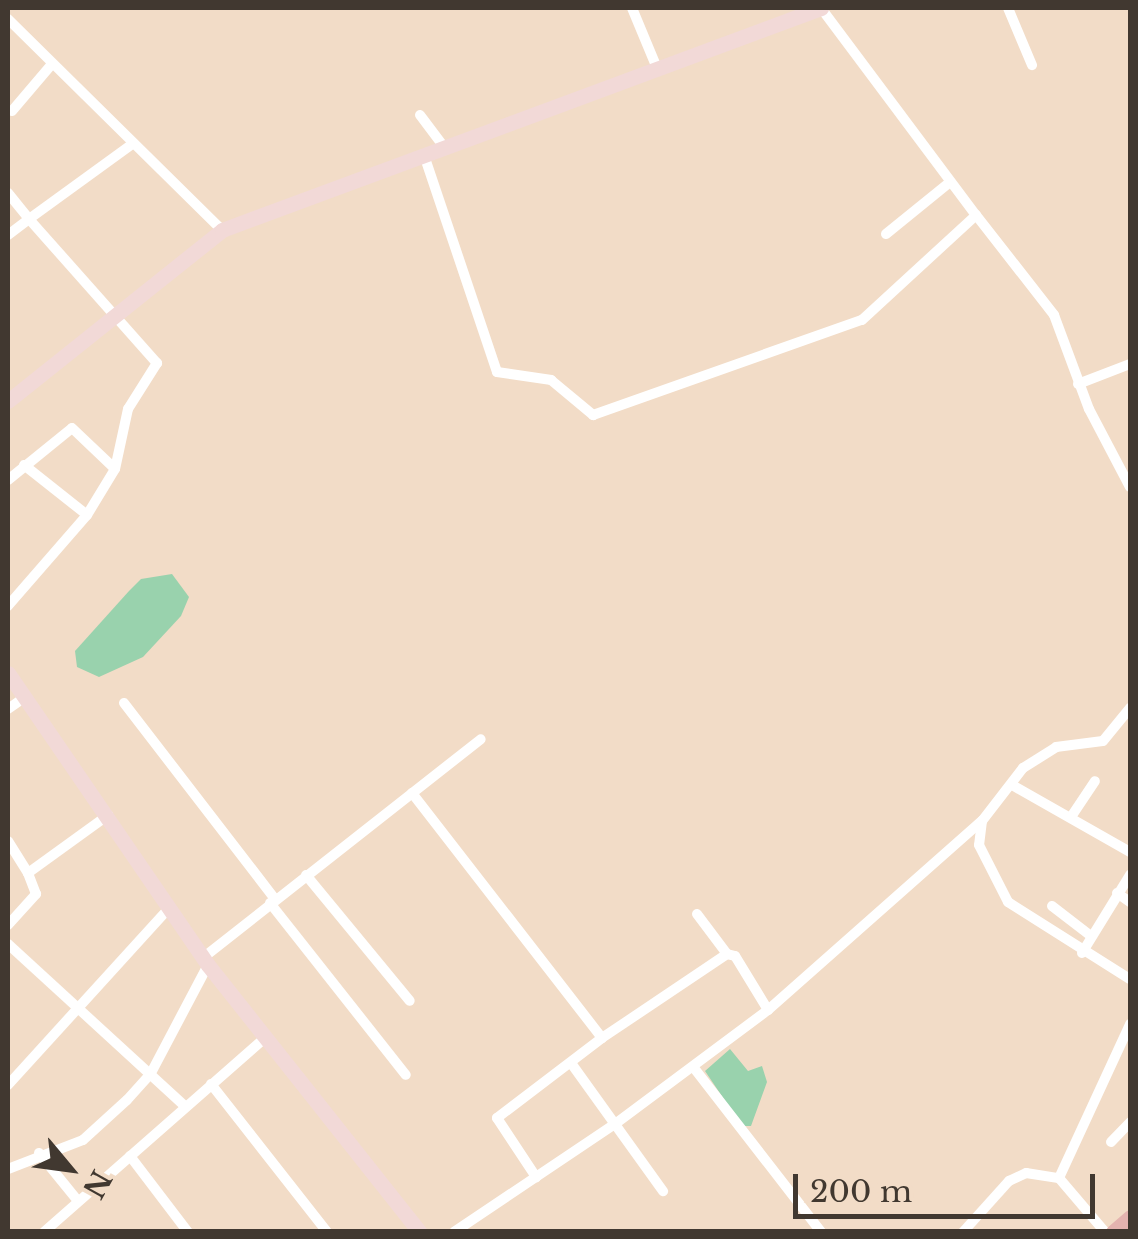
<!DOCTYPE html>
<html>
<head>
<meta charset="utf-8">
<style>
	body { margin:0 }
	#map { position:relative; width:1138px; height:1239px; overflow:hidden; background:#f2dcc7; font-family:"Libre Baskerville",serif }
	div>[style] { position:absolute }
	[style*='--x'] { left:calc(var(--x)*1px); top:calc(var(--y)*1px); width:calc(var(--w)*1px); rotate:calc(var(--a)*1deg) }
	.green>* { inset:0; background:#99d2ad }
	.street>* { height:10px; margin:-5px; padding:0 5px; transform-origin:5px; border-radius:5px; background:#fff }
	.secondary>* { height:15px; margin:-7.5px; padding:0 7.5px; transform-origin:7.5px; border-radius:7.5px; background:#f2d9d7 }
	.primary>* { height:15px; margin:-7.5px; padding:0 7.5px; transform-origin:7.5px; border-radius:7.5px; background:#e4b3af }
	span { translate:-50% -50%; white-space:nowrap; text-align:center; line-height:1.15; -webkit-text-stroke:8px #f2dcc7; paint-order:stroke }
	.frame { position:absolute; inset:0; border:10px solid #413830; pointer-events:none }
	.north { position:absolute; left:20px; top:1119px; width:100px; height:100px; -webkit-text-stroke:8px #f2dcc7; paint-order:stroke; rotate:119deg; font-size:28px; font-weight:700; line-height:40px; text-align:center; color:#413830 }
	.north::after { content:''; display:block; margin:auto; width:35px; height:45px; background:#413830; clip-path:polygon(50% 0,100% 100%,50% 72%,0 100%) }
	.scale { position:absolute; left:793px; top:1174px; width:302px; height:45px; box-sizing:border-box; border:5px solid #413830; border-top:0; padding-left:12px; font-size:30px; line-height:35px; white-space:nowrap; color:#413830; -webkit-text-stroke:8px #f2dcc7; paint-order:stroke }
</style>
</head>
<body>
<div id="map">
	<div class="green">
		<div style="clip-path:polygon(172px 574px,189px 597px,181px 616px,143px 657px,99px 677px,77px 667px,75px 651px,129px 591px,141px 579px)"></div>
		<div style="clip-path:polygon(730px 1049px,748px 1071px,762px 1066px,767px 1082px,751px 1126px,742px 1126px,705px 1071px)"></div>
	</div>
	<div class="street">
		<div style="--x:632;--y:8;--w:65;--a:67.4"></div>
		<div style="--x:821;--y:8;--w:259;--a:53.2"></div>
		<div style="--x:1008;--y:8;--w:62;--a:67.2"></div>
		<div style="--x:8;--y:19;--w:301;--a:44.6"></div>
		<div style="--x:12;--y:111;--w:62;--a:-49.6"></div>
		<div style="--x:420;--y:115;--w:40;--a:53"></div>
		<div style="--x:424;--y:155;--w:229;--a:71.4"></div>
		<div style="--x:497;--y:372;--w:55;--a:8.4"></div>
		<div style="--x:551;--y:380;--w:55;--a:39.8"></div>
		<div style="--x:593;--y:415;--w:285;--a:-19.5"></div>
		<div style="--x:862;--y:320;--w:155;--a:-42.6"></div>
		<div style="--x:976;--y:215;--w:127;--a:52"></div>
		<div style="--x:1054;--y:315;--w:100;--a:69.6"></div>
		<div style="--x:1089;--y:409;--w:88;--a:62.3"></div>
		<div style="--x:8;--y:193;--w:33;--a:51"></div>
		<div style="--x:29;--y:219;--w:126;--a:-36"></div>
		<div style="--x:886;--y:234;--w:82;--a:-39.1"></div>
		<div style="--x:8;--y:235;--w:26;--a:-37"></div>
		<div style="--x:29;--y:219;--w:193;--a:48.4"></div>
		<div style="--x:157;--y:363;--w:54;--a:122.2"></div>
		<div style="--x:128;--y:409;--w:61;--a:102.2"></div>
		<div style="--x:115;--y:469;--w:54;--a:121.3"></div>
		<div style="--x:87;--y:515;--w:121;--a:131"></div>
		<div style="--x:1078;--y:384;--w:56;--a:-21"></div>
		<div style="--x:24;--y:465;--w:80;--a:38.4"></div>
		<div style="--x:8;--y:480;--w:82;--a:-39.1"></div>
		<div style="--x:72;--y:428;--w:59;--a:43.6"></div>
		<div style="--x:124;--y:703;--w:247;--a:52.4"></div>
		<div style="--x:8;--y:709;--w:21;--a:-35"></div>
		<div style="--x:1012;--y:785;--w:136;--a:29.6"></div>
		<div style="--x:412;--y:793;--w:310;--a:52.2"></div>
		<div style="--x:1071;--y:817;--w:43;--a:-56.3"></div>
		<div style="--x:982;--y:821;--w:24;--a:97"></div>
		<div style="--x:979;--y:845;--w:64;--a:63"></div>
		<div style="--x:1008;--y:902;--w:144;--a:32.3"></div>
		<div style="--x:8;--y:841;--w:38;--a:58"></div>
		<div style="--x:306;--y:875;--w:163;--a:50.5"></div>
		<div style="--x:1117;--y:893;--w:16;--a:35"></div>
		<div style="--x:270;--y:903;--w:219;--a:51.7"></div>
		<div style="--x:1052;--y:906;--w:49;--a:37.6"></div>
		<div style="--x:697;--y:914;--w:50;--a:53.1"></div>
		<div style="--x:8;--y:925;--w:42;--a:-47.9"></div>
		<div style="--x:36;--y:894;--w:22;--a:-111"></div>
		<div style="--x:28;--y:873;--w:99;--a:-35.9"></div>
		<div style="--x:8;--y:944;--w:239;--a:42.5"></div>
		<div style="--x:1082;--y:953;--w:92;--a:-58.4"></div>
		<div style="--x:204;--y:957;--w:352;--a:-38.2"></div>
		<div style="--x:768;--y:1010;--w:286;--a:-41.5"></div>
		<div style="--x:982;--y:821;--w:67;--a:-52.3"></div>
		<div style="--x:1023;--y:768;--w:39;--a:-32"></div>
		<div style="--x:1056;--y:747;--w:47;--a:-7.3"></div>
		<div style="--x:1103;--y:741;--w:43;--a:-50.7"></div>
		<div style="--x:571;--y:1063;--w:158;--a:54.3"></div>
		<div style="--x:694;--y:1068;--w:207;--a:52.2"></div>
		<div style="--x:211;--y:1084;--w:188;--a:51.9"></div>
		<div style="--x:8;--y:1085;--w:241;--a:-47.7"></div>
		<div style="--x:1111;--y:1142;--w:28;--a:-46"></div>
		<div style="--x:39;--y:1153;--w:62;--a:50.9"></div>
		<div style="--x:130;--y:1156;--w:96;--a:52.7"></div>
		<div style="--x:8;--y:1169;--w:80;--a:-21.1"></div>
		<div style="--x:83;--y:1140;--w:59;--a:-42.3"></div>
		<div style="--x:127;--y:1100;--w:36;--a:-48"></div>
		<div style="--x:151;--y:1073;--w:122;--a:-62.2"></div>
		<div style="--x:1059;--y:1178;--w:170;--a:-65.2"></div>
		<div style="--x:44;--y:1232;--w:294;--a:-41.3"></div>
		<div style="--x:454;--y:1232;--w:194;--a:-33.9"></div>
		<div style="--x:615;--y:1124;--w:191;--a:-36.7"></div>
		<div style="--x:768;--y:1010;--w:63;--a:-121.4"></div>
		<div style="--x:735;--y:956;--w:8;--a:-166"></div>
		<div style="--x:727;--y:954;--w:151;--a:146.1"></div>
		<div style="--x:602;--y:1038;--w:132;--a:142.7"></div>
		<div style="--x:497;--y:1118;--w:71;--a:56.5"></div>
		<div style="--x:963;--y:1232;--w:69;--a:-48"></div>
		<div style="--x:1009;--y:1181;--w:19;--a:-25"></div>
		<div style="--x:1026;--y:1173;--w:33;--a:9"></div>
		<div style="--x:1059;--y:1178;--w:71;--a:49.6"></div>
	</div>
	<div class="secondary">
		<div style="--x:8;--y:401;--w:274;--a:-38.6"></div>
		<div style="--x:222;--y:230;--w:639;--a:-20.34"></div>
		<div style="--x:8;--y:673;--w:354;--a:55.6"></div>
		<div style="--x:208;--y:965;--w:341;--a:51.6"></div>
	</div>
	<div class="primary">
		<div style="--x:1113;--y:1232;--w:23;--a:-41"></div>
	</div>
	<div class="frame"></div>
	<div class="north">N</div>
	<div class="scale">200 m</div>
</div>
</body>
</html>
